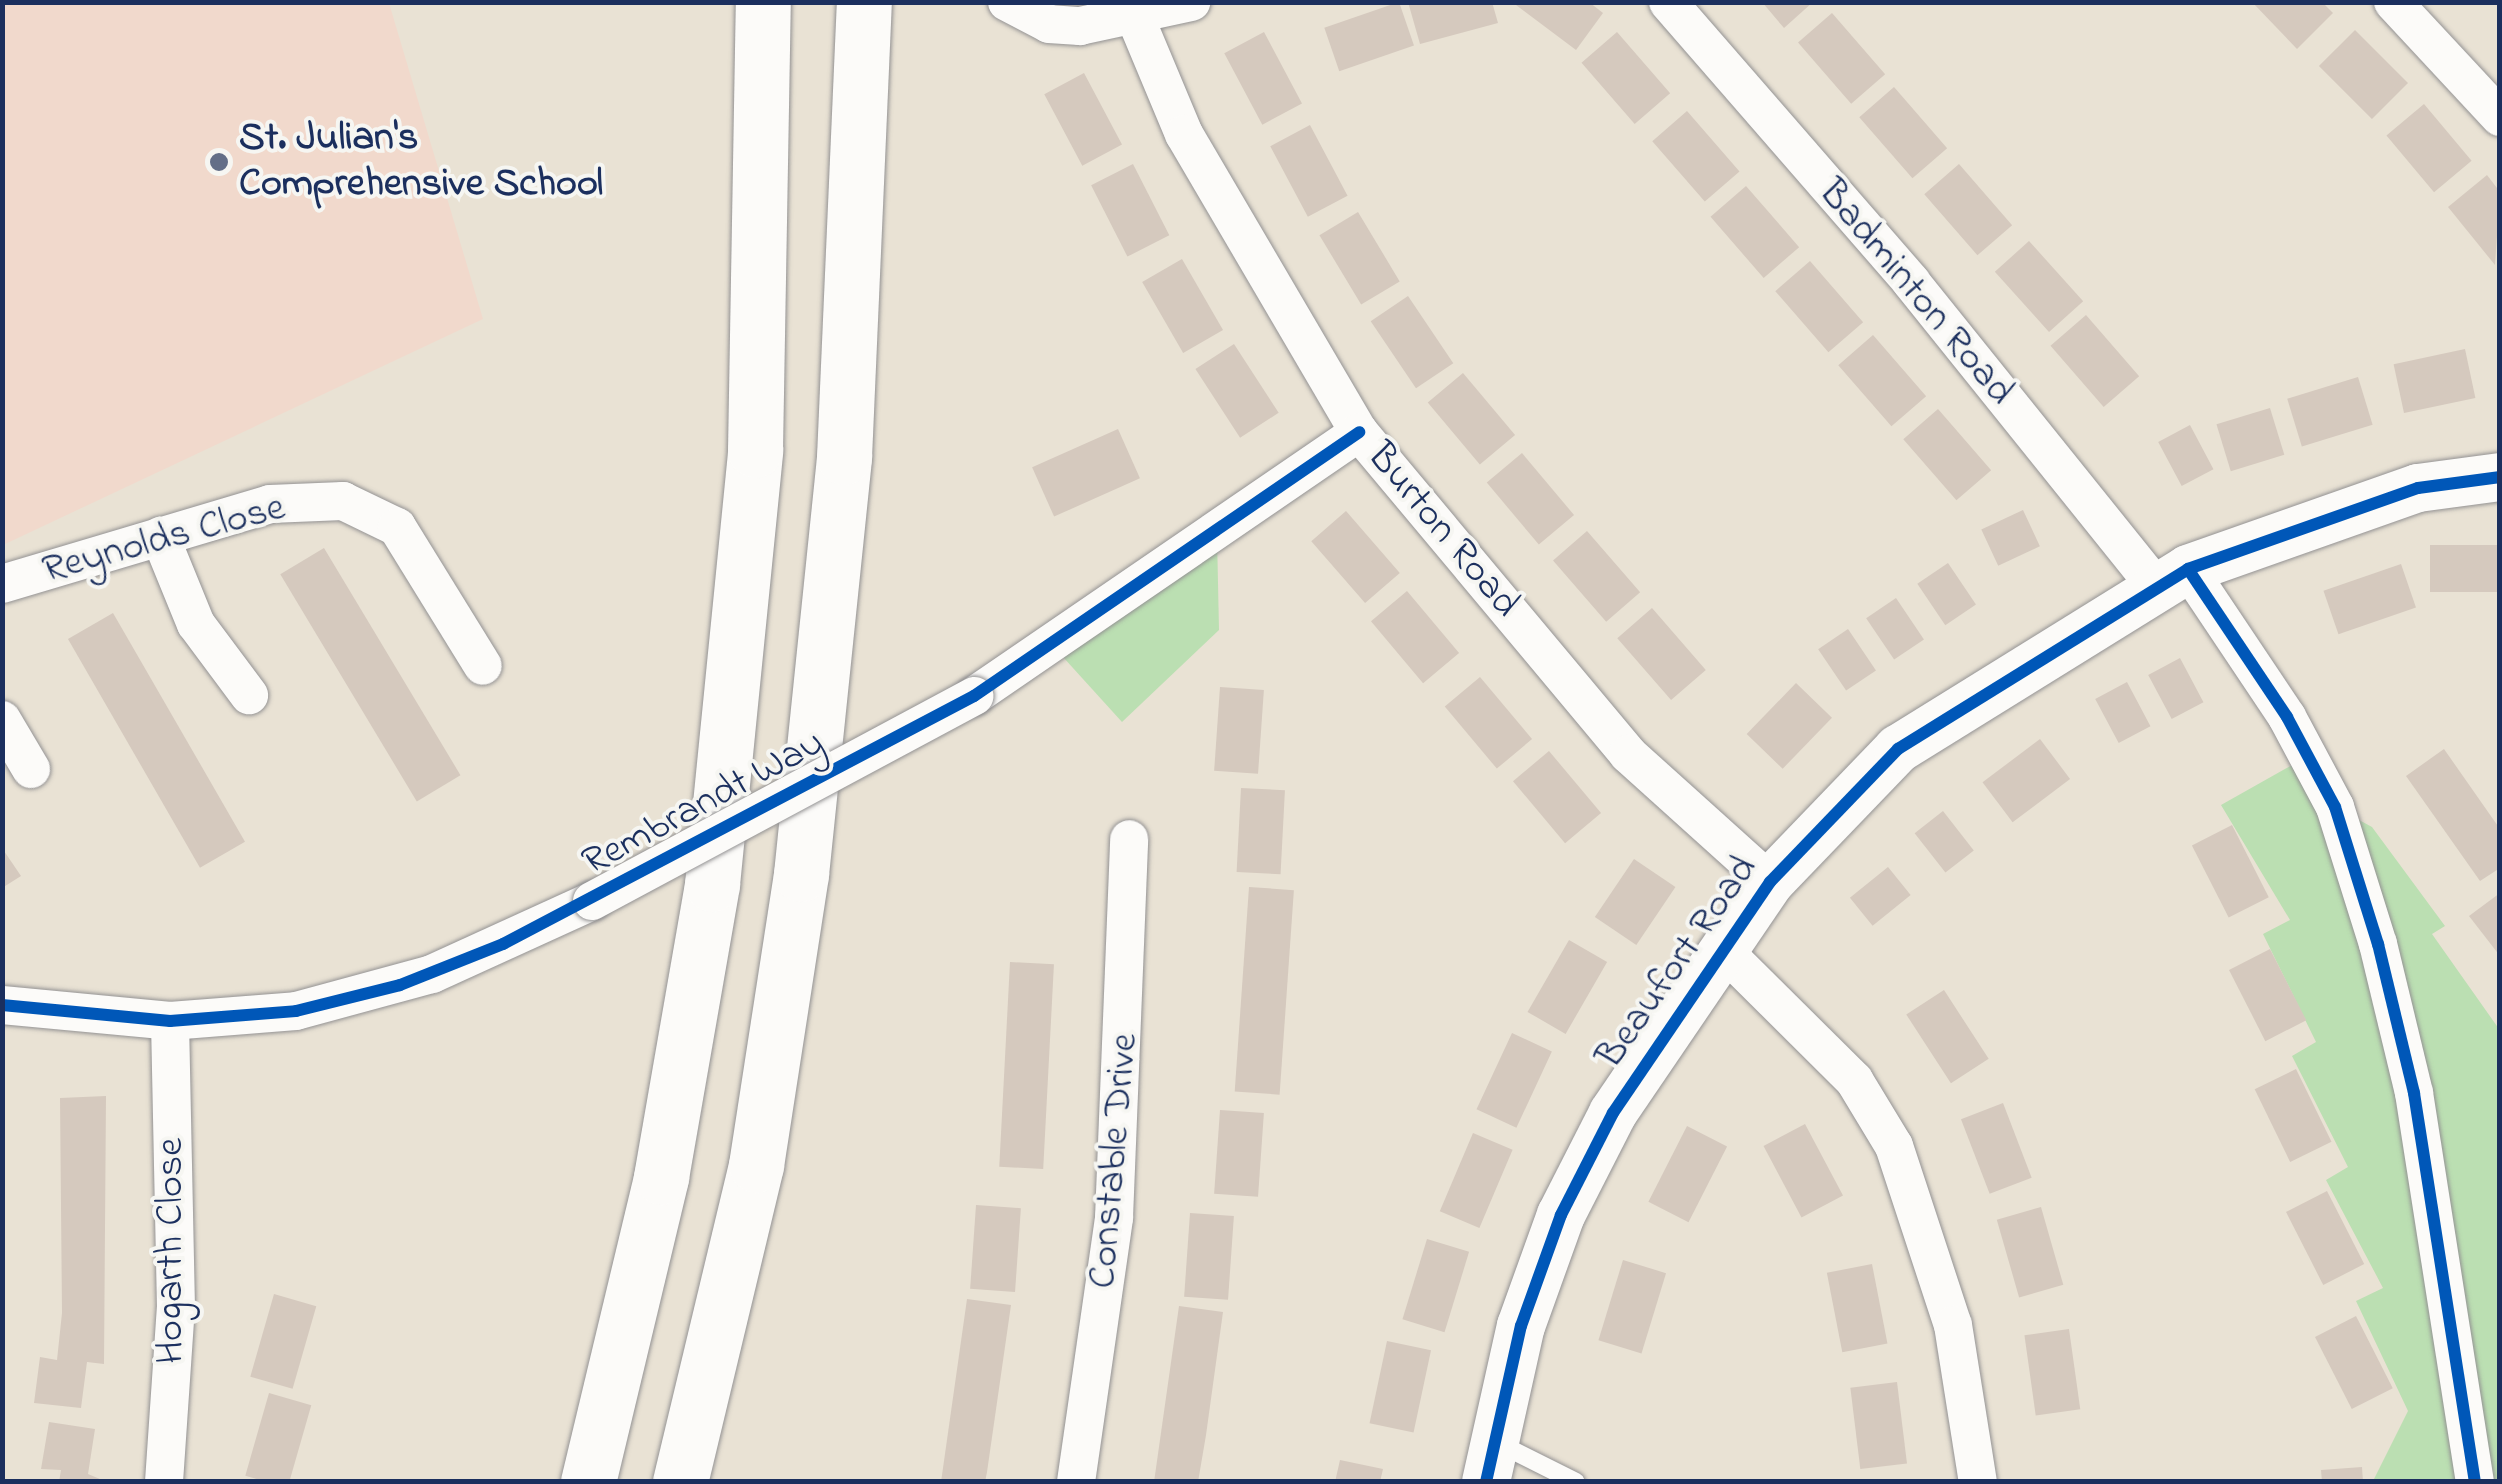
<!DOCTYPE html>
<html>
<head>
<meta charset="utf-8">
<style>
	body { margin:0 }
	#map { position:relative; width:2502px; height:1484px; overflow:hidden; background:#e9e2d4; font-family:"Indie Flower",sans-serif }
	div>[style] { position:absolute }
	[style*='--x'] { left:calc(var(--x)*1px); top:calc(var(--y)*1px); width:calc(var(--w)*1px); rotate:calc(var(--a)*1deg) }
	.built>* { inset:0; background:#f1d9cc }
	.green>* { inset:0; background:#bbdfb2 }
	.building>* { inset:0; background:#d5c9be; transform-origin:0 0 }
	.roads { filter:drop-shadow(0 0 2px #939293) drop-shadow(0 0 2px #939293) }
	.service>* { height:18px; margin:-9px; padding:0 9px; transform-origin:9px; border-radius:9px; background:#fcfbf9 }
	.minor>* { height:38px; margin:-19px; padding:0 19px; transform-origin:19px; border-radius:19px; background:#fcfbf9 }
	.tertiary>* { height:48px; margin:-24px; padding:0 24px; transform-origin:24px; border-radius:24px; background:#fcfbf9 }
	.motorway>* { height:55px; margin:-27.5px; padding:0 27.5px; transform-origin:27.5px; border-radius:27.5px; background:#fcfbf9 }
	.bridges { filter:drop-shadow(0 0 2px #939293) drop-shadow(0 0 2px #939293) }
	.minor-bridge>* { height:38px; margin:-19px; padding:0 19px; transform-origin:19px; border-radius:19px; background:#fcfbf9 }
	.cycleway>* { height:12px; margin:-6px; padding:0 6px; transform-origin:6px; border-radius:6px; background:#0057b8 }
	.dots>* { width:28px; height:28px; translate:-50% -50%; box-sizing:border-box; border:5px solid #f6f6f2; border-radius:50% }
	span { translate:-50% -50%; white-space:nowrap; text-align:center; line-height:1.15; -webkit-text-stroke:8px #f6f6f2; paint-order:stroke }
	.poi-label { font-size:40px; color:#1b2f5e; font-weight:700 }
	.left { translate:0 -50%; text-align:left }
	.street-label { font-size:40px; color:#1b2f5e }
	.frame { position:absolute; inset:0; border:5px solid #1b2f5e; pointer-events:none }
</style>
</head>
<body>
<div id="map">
	<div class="built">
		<div style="clip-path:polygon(2px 3px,389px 3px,483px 319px,3px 545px)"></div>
	</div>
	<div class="green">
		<div style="clip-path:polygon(1217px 536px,1219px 630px,1122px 722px,1053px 646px)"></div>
		<div style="clip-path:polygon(2308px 756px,2335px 807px,2372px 827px,2445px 926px,2432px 934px,2499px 1029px,2499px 1481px,2373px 1481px,2408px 1411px,2356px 1301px,2383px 1288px,2326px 1180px,2348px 1167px,2292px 1056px,2316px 1042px,2263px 934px,2290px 920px,2221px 805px)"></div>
	</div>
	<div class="building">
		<div style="left:1399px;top:2px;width:46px;height:79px;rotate:71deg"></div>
		<div style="clip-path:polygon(1408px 2px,1492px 2px,1498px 23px,1420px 44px)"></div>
		<div style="clip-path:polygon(1512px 2px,1589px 2px,1603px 13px,1576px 50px)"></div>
		<div style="clip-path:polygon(1762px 2px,1813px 2px,1784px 28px)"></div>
		<div style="clip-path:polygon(2252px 2px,2322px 2px,2333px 13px,2297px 49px)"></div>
		<div style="left:1832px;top:13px;width:81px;height:45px;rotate:49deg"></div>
		<div style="left:2355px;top:30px;width:75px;height:51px;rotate:45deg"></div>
		<div style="left:1264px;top:32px;width:81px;height:45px;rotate:62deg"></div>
		<div style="left:1617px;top:32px;width:81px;height:47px;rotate:49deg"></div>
		<div style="left:1084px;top:73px;width:81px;height:45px;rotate:62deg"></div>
		<div style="left:1894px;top:87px;width:81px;height:46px;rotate:49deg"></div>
		<div style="left:2424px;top:104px;width:74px;height:49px;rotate:50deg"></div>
		<div style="left:1687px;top:111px;width:80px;height:46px;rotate:49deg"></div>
		<div style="left:1310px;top:125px;width:80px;height:45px;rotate:62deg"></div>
		<div style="left:1133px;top:164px;width:80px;height:47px;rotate:63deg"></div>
		<div style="left:1959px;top:164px;width:81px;height:46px;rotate:49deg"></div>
		<div style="clip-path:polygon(2487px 175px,2500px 192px,2495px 265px,2448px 207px)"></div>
		<div style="left:1746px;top:186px;width:81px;height:47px;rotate:49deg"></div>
		<div style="left:1358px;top:212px;width:81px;height:45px;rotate:59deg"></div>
		<div style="left:2029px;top:241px;width:81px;height:46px;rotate:48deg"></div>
		<div style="left:1182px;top:259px;width:82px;height:46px;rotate:60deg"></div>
		<div style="left:1810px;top:261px;width:81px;height:46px;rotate:49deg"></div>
		<div style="left:1408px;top:296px;width:81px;height:45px;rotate:56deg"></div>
		<div style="left:2086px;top:315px;width:81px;height:47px;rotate:49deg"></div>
		<div style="left:1873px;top:335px;width:81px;height:46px;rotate:49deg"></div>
		<div style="left:1234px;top:344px;width:82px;height:46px;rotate:57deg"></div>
		<div style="left:2465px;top:349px;width:50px;height:73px;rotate:78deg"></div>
		<div style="left:1463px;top:373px;width:81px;height:46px;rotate:50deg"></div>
		<div style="left:2358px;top:377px;width:50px;height:74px;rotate:73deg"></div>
		<div style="left:2270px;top:408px;width:49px;height:56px;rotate:73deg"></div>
		<div style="left:1938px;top:409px;width:81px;height:46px;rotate:49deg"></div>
		<div style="left:2190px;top:425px;width:50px;height:36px;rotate:62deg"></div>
		<div style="left:1118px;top:429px;width:54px;height:94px;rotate:66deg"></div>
		<div style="left:1522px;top:453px;width:81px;height:46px;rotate:50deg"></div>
		<div style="left:2023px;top:510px;width:40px;height:46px;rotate:65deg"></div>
		<div style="left:1346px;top:511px;width:82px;height:46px;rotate:49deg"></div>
		<div style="left:1587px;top:531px;width:81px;height:45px;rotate:49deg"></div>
		<div style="left:2500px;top:545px;width:47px;height:70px;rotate:90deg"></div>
		<div style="left:324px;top:548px;width:265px;height:51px;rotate:59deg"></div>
		<div style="left:1948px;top:563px;width:50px;height:37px;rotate:56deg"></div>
		<div style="left:2401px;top:564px;width:46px;height:82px;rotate:71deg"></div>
		<div style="left:1407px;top:591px;width:81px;height:47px;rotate:50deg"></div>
		<div style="left:1896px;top:598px;width:50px;height:36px;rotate:56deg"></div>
		<div style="left:1652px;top:608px;width:82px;height:46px;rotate:49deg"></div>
		<div style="left:113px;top:613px;width:264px;height:52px;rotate:60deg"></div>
		<div style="left:1848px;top:629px;width:50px;height:36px;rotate:56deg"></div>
		<div style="left:2180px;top:658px;width:50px;height:36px;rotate:62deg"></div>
		<div style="left:1480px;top:677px;width:81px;height:46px;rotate:50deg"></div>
		<div style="left:2127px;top:682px;width:50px;height:36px;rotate:62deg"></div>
		<div style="left:1796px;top:683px;width:50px;height:71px;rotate:44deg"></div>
		<div style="left:1220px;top:687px;width:44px;height:84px;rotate:4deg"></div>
		<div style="left:2040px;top:739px;width:50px;height:72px;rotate:53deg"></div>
		<div style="clip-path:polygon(2444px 749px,2500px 829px,2500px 868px,2480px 881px,2406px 776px)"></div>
		<div style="left:1549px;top:751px;width:81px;height:47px;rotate:50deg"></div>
		<div style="left:1241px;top:788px;width:44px;height:84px;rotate:3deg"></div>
		<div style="left:1943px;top:811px;width:50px;height:36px;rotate:52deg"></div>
		<div style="left:2232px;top:825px;width:81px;height:45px;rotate:63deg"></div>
		<div style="clip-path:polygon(2px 848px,21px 876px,2px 888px)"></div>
		<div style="left:1634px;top:859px;width:50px;height:70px;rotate:34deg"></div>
		<div style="left:1888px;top:867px;width:36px;height:49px;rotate:51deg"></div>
		<div style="left:1249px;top:887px;width:45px;height:205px;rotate:4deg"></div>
		<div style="clip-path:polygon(2500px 893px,2500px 956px,2469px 916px)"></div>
		<div style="left:1569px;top:940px;width:44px;height:83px;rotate:30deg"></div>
		<div style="left:2270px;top:949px;width:80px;height:46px;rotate:63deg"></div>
		<div style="left:1010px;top:962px;width:44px;height:205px;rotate:3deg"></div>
		<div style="left:1944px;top:990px;width:82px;height:45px;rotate:57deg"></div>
		<div style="left:1512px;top:1033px;width:44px;height:84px;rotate:25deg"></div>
		<div style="left:2296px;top:1069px;width:81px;height:46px;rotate:64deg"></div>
		<div style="clip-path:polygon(106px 1096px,104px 1364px,87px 1362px,81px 1408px,34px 1403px,40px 1357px,57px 1360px,62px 1313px,60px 1098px)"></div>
		<div style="left:2003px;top:1103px;width:80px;height:45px;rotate:69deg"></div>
		<div style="left:1220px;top:1110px;width:44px;height:84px;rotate:4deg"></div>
		<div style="left:1805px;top:1124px;width:81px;height:47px;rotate:62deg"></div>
		<div style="left:1687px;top:1126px;width:45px;height:85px;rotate:27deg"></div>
		<div style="left:1473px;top:1133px;width:43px;height:85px;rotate:23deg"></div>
		<div style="left:2327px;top:1191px;width:82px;height:46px;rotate:63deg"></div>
		<div style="left:976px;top:1205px;width:45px;height:84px;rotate:4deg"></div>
		<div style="left:2041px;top:1207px;width:81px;height:46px;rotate:74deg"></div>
		<div style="left:1190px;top:1213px;width:44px;height:84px;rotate:4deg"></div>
		<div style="left:1427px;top:1239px;width:44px;height:84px;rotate:17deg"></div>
		<div style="left:1623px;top:1260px;width:45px;height:84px;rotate:17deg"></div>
		<div style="left:1872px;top:1264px;width:81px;height:46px;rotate:79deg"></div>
		<div style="left:274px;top:1294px;width:44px;height:86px;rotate:16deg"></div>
		<div style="clip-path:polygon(967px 1299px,1011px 1305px,987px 1472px,985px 1482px,941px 1482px)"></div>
		<div style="clip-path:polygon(1179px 1306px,1223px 1312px,1206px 1435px,1198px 1482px,1154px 1482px)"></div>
		<div style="left:2356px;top:1316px;width:81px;height:46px;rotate:63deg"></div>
		<div style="left:2069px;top:1329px;width:81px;height:45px;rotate:82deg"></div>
		<div style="left:1387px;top:1341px;width:45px;height:84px;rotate:12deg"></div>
		<div style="left:1897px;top:1382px;width:82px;height:47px;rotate:83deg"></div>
		<div style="left:269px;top:1393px;width:44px;height:86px;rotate:16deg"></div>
		<div style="clip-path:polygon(49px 1422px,95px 1429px,88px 1474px,107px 1482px,59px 1482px,61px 1470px,41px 1469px)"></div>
		<div style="clip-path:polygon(1340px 1460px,1383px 1469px,1380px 1482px,1335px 1482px)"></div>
		<div style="clip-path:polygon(2362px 1467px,2363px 1482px,2322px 1482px,2321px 1470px)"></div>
	</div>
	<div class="roads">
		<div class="service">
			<div style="--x:1496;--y:1442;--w:89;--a:26.6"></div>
		</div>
		<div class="minor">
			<div style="--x:1007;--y:2;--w:47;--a:27.6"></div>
			<div style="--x:1049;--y:24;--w:31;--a:4"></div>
			<div style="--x:1080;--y:26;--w:114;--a:-12.2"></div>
			<div style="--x:1668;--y:2;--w:371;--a:49"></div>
			<div style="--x:1911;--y:282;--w:391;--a:51.2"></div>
			<div style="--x:2393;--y:2;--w:157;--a:47.1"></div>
			<div style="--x:1135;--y:17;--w:127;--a:67.3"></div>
			<div style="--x:1184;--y:134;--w:346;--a:59.6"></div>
			<div style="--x:1359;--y:432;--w:420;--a:50.1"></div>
			<div style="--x:1628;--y:754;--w:191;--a:42"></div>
			<div style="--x:160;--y:536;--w:95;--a:67.8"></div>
			<div style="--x:196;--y:624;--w:89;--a:53.3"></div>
			<div style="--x:2188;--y:569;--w:178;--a:56.2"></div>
			<div style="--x:2287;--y:717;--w:102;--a:61.9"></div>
			<div style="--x:2335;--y:807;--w:144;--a:72.6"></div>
			<div style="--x:2378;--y:944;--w:153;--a:76.4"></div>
			<div style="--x:2414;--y:1093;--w:394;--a:81.1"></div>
			<div style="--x:2;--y:584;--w:280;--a:-16.6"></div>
			<div style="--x:270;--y:504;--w:73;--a:-2.4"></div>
			<div style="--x:343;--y:501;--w:60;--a:25.7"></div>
			<div style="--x:397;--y:527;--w:163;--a:58.3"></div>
			<div style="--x:974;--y:696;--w:467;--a:-34.4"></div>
			<div style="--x:2;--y:720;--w:57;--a:59.4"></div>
			<div style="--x:1723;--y:950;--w:185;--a:44.8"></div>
			<div style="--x:1854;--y:1080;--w:77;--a:58.8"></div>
			<div style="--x:1894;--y:1146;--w:188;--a:71.8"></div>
			<div style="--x:1953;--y:1325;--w:159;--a:81"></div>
			<div style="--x:2;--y:1005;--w:169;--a:5.4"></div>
			<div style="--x:170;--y:1021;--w:126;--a:-4.5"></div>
			<div style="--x:296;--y:1011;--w:141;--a:-15.2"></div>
			<div style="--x:432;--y:974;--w:176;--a:-24.5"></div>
			<div style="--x:164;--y:1482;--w:174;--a:-86.1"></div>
			<div style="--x:176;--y:1308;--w:287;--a:-91.2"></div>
			<div style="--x:1076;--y:1482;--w:267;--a:-81.8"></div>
			<div style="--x:1114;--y:1218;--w:379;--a:-87.7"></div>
		</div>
		<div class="tertiary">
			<div style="--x:1486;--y:1482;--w:160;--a:-77.4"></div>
			<div style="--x:1521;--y:1326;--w:118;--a:-70.2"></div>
			<div style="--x:1561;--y:1215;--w:114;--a:-63"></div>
			<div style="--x:1613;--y:1113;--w:279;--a:-55.8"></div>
			<div style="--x:1770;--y:882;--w:185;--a:-46.1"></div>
			<div style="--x:1898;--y:749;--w:341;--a:-31.8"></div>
			<div style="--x:2188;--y:569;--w:244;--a:-19.4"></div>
			<div style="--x:2418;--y:488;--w:83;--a:-7.6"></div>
		</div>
		<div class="motorway">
			<div style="--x:588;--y:1482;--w:314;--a:-76.5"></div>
			<div style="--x:661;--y:1177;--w:297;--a:-80.1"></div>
			<div style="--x:712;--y:884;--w:436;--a:-84.3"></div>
			<div style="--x:755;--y:450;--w:448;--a:-89"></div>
			<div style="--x:680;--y:1482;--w:326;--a:-76.5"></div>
			<div style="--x:756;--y:1165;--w:294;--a:-81.2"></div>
			<div style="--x:801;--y:874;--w:419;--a:-84.1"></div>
			<div style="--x:844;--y:457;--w:455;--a:-87.5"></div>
		</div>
	</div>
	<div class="bridges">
		<div class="minor-bridge">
			<div style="--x:592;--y:901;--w:434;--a:-28.2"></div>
		</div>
	</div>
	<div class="cycleway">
		<div style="--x:2188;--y:569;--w:178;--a:56.2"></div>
		<div style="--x:2287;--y:717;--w:102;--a:61.9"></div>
		<div style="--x:2335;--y:807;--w:144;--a:72.6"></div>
		<div style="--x:2378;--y:944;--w:153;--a:76.4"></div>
		<div style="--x:2414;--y:1093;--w:394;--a:81.1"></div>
		<div style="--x:2;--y:1005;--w:169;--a:5.4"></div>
		<div style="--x:170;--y:1021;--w:126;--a:-4.5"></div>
		<div style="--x:296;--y:1011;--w:107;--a:-14"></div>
		<div style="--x:400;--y:985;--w:111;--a:-21.7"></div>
		<div style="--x:503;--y:944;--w:532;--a:-27.77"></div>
		<div style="--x:974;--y:696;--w:467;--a:-34.4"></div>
		<div style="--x:1486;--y:1482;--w:160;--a:-77.4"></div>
		<div style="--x:1521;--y:1326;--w:118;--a:-70.2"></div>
		<div style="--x:1561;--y:1215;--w:114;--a:-63"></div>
		<div style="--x:1613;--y:1113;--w:279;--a:-55.8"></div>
		<div style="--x:1770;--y:882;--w:185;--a:-46.1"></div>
		<div style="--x:1898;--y:749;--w:341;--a:-31.8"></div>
		<div style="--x:2188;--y:569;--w:244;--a:-19.4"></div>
		<div style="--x:2418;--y:488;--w:83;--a:-7.6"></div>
	</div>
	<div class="dots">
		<div style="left:219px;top:162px;background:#636e87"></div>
	</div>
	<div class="poi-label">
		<span class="left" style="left:239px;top:162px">St. Julian's<br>Comprehensive School</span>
	</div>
	<div class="street-label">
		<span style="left:1915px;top:293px;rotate:50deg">Badminton Road</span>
		<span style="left:1442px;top:531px;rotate:50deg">Burton Road</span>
		<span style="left:164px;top:540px;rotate:-15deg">Reynolds Close</span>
		<span style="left:704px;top:804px;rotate:-28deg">Rembrandt Way</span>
		<span style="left:1678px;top:963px;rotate:-55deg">Beaufort Road</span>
		<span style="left:1115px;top:1161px;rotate:-85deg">Constable Drive</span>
		<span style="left:172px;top:1251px;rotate:-90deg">Hogarth Close</span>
	</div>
	<div class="frame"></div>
</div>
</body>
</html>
